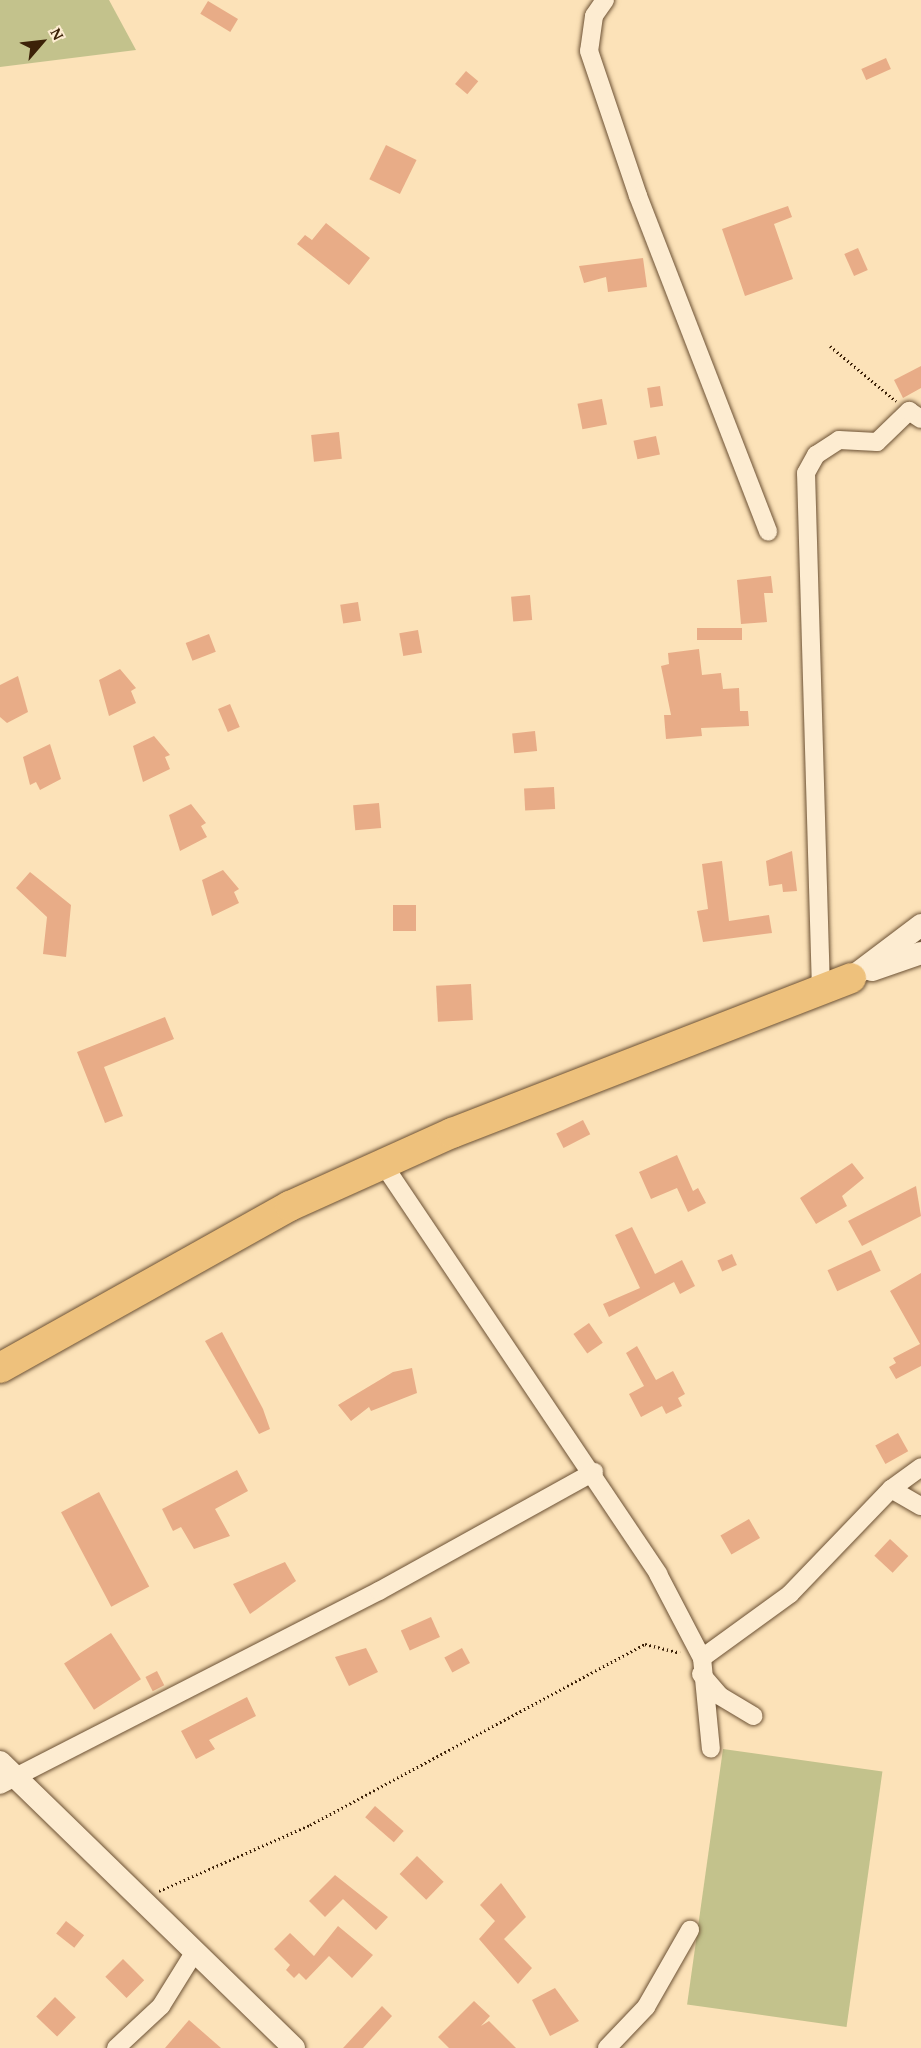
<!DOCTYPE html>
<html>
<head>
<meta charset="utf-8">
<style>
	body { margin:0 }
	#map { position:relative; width:921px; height:2048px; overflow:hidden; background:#fce2b8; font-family:"Gentium Book Plus",serif }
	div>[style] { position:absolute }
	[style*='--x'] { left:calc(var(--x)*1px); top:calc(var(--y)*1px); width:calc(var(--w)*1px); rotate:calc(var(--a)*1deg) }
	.green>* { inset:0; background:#c3c28c; transform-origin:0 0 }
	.building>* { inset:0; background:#e8ac87; transform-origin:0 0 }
	.path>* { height:3px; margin-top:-1.5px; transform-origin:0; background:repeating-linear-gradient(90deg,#3c2108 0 1.5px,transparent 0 4.5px) }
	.roads { filter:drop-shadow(0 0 2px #6c5134) drop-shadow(0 0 2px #6c5134) }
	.minor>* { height:18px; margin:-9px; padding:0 9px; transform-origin:9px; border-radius:9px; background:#fdecd1 }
	.tertiary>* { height:22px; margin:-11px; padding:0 11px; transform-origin:11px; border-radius:11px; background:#fdecd1 }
	.trunk>* { height:30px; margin:-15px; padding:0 15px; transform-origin:15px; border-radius:15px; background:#eec17c }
	span { translate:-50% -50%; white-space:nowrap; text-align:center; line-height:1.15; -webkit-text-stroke:4.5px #fdecd1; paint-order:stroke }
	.north { position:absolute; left:12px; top:12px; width:60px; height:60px; -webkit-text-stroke:4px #fdecd1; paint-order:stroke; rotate:62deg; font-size:16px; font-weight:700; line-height:24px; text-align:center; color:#3c2108 }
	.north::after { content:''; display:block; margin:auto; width:21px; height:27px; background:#3c2108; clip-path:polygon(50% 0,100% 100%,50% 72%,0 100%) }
</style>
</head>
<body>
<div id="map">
	<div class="green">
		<div style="clip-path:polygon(0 0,109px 0,136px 50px,0 67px)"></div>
		<div style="left:723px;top:1749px;width:161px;height:258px;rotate:8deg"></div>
	</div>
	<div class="building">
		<div style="left:208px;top:1px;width:35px;height:15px;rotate:31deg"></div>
		<div style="left:886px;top:58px;width:12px;height:27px;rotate:66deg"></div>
		<div style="left:466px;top:71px;width:16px;height:17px;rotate:40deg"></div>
		<div style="left:386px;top:145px;width:34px;height:38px;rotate:26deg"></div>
		<div style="clip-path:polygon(788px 206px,792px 217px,774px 224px,793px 279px,745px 296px,722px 229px)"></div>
		<div style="clip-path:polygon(326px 223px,370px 258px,349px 285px,297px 244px,305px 235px,312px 240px)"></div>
		<div style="left:858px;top:248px;width:24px;height:15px;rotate:66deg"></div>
		<div style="clip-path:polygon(643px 258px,647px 287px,608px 292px,606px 277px,584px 283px,579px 266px)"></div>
		<div style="clip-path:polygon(921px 366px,921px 388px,903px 398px,894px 380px)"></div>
		<div style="left:660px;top:386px;width:20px;height:13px;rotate:81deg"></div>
		<div style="left:602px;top:399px;width:26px;height:25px;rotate:79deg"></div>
		<div style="left:339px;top:432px;width:27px;height:28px;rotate:84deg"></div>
		<div style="left:656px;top:436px;width:19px;height:23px;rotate:78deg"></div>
		<div style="clip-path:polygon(771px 576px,773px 593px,764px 593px,767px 622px,741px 624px,737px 580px)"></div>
		<div style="left:530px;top:595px;width:25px;height:19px;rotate:85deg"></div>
		<div style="left:358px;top:602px;width:19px;height:18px;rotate:81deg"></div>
		<div style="left:742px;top:628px;width:12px;height:45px;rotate:90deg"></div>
		<div style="left:418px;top:630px;width:23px;height:19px;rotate:80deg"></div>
		<div style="left:209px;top:634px;width:19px;height:25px;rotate:69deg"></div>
		<div style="clip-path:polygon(699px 649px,702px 675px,721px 673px,723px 689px,739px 688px,740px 711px,748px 711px,749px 726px,701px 728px,702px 736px,666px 739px,664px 715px,671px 715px,661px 666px,669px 664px,668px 653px)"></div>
		<div style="clip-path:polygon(120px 669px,136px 688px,131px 691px,136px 703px,109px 716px,99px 680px)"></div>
		<div style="clip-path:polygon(18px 676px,28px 712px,7px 723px,0 717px,0 685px)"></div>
		<div style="left:230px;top:704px;width:25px;height:13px;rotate:67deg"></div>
		<div style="left:535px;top:731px;width:20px;height:23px;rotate:84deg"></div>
		<div style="clip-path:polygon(154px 736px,170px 755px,165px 757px,170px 769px,143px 782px,133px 746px)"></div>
		<div style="clip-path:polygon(50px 744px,61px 779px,40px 790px,36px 782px,30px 785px,23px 757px)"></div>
		<div style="left:554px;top:787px;width:22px;height:30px;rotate:87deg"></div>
		<div style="left:379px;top:803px;width:25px;height:26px;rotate:85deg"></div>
		<div style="clip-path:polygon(191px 804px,206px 823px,201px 826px,207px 837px,180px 851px,169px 815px)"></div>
		<div style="clip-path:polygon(792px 851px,797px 891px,783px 892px,782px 884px,769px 886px,766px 861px)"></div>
		<div style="clip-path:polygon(722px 861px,729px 921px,769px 915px,772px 933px,703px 942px,697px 911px,708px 909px,702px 864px)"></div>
		<div style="clip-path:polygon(223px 870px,239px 889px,234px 892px,239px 903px,212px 916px,202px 880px)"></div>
		<div style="clip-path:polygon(30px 872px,71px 905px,66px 957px,43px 954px,47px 917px,16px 888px)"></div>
		<div style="left:393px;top:905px;width:23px;height:26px"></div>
		<div style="left:471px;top:984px;width:36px;height:35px;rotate:87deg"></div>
		<div style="clip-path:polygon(165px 1017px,174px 1039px,104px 1067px,123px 1116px,105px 1123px,77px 1052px)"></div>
		<div style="left:583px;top:1120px;width:16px;height:30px;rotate:63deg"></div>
		<div style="clip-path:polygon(677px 1155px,693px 1191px,698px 1188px,706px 1203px,688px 1212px,677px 1188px,651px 1199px,639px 1172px)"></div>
		<div style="clip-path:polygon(852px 1163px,864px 1178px,842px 1196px,847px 1206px,816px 1224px,800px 1198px)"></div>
		<div style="clip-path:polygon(916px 1186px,921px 1216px,862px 1246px,848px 1221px)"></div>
		<div style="clip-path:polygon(632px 1227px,655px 1274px,682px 1260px,695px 1286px,680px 1294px,674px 1282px,609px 1317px,603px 1304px,640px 1288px,615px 1235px)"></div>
		<div style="left:871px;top:1250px;width:23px;height:48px;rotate:65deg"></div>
		<div style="left:732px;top:1254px;width:12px;height:16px;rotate:66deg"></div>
		<div style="clip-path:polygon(921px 1273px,921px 1366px,896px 1379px,889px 1367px,896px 1363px,893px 1358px,920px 1344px,890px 1291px)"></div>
		<div style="left:589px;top:1323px;width:24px;height:19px;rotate:55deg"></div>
		<div style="clip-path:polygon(222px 1332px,263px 1409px,270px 1429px,259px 1434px,205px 1341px)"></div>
		<div style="clip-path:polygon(637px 1346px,656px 1380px,673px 1371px,685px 1394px,678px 1398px,682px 1406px,666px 1414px,662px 1406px,641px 1417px,629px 1394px,644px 1386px,626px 1353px)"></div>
		<div style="clip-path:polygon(412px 1368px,417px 1393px,371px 1411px,369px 1407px,351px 1421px,338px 1405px,393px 1372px)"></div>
		<div style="left:898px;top:1433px;width:21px;height:26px;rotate:61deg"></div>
		<div style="clip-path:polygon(237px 1470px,248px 1491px,215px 1509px,230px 1536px,194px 1549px,181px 1527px,173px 1531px,162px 1509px)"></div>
		<div style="left:99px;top:1492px;width:107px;height:43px;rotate:62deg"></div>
		<div style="left:749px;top:1519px;width:22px;height:33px;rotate:60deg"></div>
		<div style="left:890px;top:1539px;width:25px;height:23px;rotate:43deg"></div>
		<div style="clip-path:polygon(285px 1562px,296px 1581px,250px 1614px,233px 1584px)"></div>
		<div style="left:431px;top:1617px;width:22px;height:33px;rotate:66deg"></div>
		<div style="left:111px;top:1633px;width:55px;height:56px;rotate:57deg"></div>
		<div style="clip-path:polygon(366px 1648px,378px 1672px,349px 1686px,335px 1657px)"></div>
		<div style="left:462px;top:1648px;width:17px;height:20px;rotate:62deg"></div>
		<div style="left:157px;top:1671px;width:16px;height:13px;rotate:63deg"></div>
		<div style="clip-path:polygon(247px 1697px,256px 1716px,209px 1740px,215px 1749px,196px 1759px,181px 1731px)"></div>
		<div style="left:375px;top:1806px;width:38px;height:15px;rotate:41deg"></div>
		<div style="left:417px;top:1856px;width:37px;height:25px;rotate:44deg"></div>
		<div style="clip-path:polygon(335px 1875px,388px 1917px,376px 1930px,343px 1899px,325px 1917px,309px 1901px)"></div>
		<div style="clip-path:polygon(501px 1883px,526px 1917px,504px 1939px,532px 1968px,518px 1984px,479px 1939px,495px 1921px,480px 1905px)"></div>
		<div style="left:66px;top:1921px;width:23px;height:16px;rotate:38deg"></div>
		<div style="clip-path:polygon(338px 1926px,373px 1955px,352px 1978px,329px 1956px,306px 1980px,299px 1973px,294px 1978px,286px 1970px,290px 1965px,274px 1949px,290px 1933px,314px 1956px)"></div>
		<div style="left:123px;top:1959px;width:30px;height:25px;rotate:45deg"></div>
		<div style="clip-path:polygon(555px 1988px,579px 2021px,550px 2036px,532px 2000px)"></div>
		<div style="left:55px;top:1997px;width:29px;height:27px;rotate:44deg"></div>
		<div style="clip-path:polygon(474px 2001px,490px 2016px,481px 2026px,489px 2021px,516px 2048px,449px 2048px,438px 2037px)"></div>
		<div style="clip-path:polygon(382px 2006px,392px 2016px,363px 2048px,343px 2048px)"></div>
		<div style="clip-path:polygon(189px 2020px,221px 2048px,165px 2048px)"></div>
	</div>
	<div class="path">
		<div style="--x:830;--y:346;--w:86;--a:39.8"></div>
		<div style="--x:159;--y:1891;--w:165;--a:-23.6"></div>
		<div style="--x:310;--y:1825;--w:381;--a:-28.4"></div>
		<div style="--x:645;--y:1644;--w:36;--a:14"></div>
	</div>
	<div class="roads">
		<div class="minor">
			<div style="--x:605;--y:0;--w:19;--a:125"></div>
			<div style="--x:594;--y:16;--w:35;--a:98"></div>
			<div style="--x:589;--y:51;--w:153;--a:71.3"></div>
			<div style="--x:638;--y:196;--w:360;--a:68.8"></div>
			<div style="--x:821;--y:990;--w:517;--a:-91.66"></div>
			<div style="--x:806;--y:473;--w:21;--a:-61"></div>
			<div style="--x:816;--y:455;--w:27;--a:-33"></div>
			<div style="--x:839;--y:440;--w:38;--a:3"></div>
			<div style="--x:877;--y:442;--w:45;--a:-44.1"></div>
			<div style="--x:909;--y:411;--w:14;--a:34"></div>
			<div style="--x:383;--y:1164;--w:494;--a:56.1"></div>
			<div style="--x:658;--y:1574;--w:95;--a:62.4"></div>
			<div style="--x:702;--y:1658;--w:91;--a:84.4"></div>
			<div style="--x:891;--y:1489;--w:34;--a:30"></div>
			<div style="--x:702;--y:1658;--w:109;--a:-36"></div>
			<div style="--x:790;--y:1594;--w:146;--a:-46.1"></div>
			<div style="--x:891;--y:1489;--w:37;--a:-36"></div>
			<div style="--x:701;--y:1674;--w:29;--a:49"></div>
			<div style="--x:720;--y:1696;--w:39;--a:31"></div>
			<div style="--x:0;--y:1785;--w:426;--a:-27.1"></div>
			<div style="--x:379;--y:1591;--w:246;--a:-29"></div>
			<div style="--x:116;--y:2048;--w:62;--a:-43"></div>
			<div style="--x:161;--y:2006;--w:62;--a:-58.1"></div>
			<div style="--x:607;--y:2048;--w:57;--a:-46.4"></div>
			<div style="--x:646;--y:2007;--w:89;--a:-60.3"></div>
		</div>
		<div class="tertiary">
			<div style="--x:872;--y:970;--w:52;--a:-19.1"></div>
			<div style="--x:851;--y:978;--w:88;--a:-37.1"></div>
			<div style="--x:0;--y:1762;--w:410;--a:44.2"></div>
		</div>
		<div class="trunk">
			<div style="--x:0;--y:1368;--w:332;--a:-29.2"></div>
			<div style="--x:290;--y:1206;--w:178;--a:-24.3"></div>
			<div style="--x:452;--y:1133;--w:428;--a:-21.2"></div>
		</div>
	</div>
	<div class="north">N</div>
</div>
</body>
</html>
